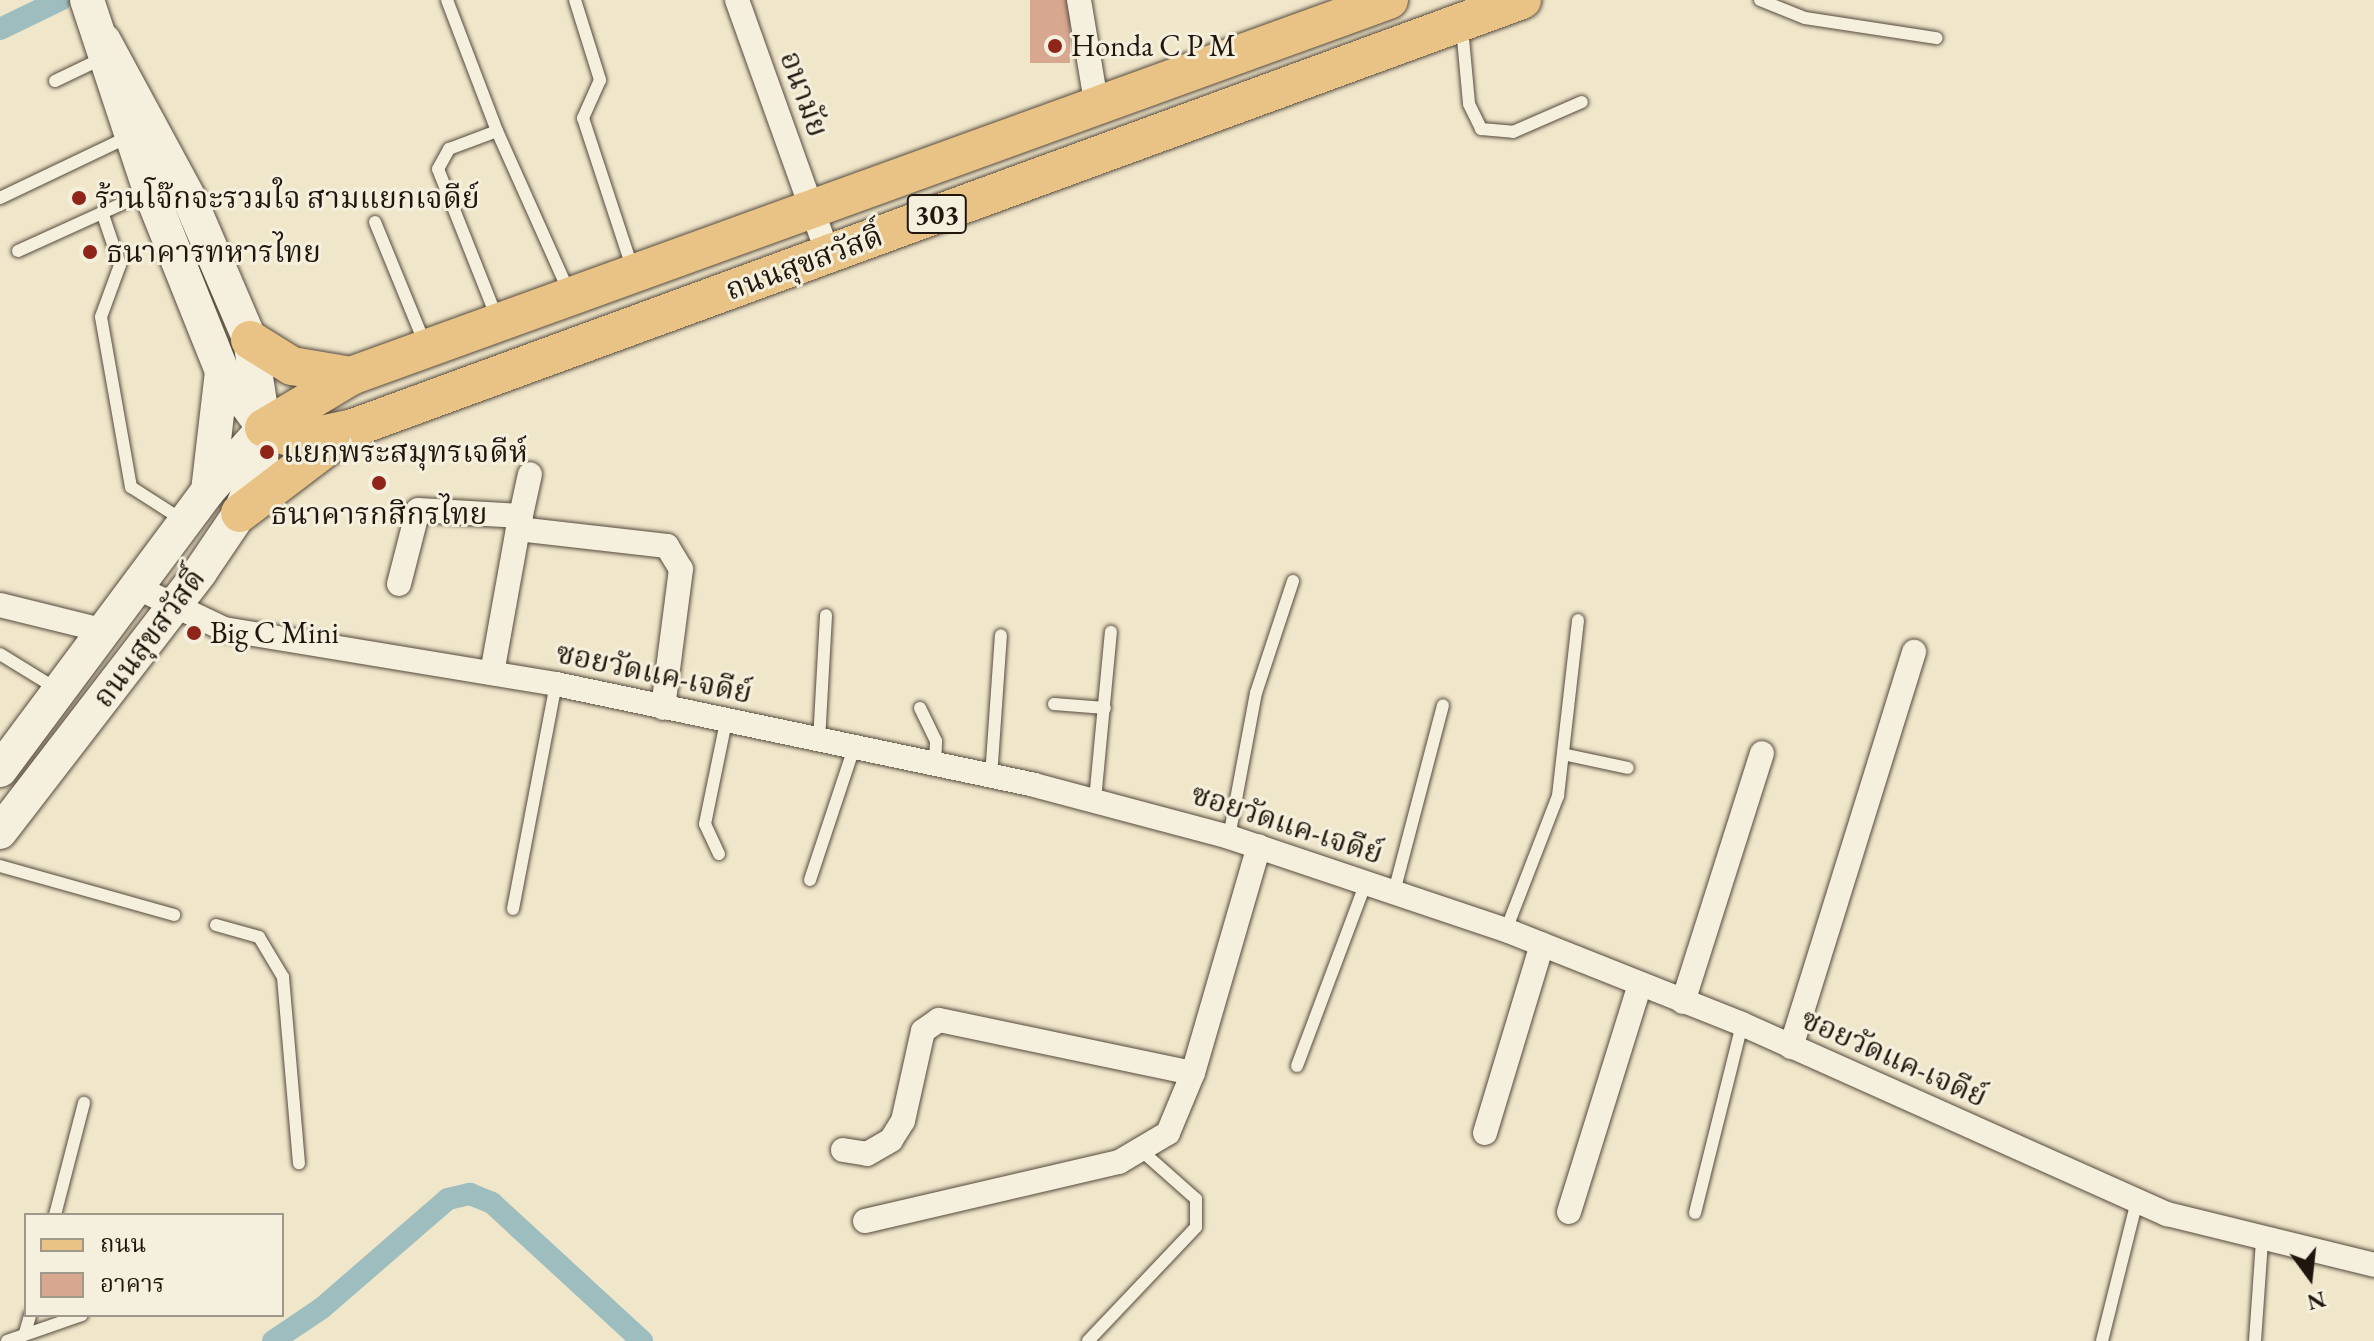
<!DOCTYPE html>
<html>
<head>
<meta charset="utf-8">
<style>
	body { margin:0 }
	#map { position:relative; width:2374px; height:1341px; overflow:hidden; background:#f0e6ca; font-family:"EB Garamond","Noto Serif Thai",serif }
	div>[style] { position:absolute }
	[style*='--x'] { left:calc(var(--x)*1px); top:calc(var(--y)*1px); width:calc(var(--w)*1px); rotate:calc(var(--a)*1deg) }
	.canal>* { height:22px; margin:-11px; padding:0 11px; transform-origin:11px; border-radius:11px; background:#9dbdbf }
	.building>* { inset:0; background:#d8a790; transform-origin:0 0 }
	.roads { filter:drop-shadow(0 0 2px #554a3d) drop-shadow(0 0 2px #554a3d) }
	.lane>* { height:12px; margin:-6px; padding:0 6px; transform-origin:6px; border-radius:6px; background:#f5efdd }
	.street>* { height:24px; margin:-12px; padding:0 12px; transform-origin:12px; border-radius:12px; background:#f5efdd }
	.secondary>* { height:34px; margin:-17px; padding:0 17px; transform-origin:17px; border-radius:17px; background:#f5efdd }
	.primary>* { height:38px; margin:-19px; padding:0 19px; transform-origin:19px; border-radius:19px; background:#e8c385 }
	.dots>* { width:22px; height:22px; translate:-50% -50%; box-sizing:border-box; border:4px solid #f5efdd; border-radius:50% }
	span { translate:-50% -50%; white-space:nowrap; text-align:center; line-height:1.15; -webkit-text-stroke:6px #f5efdd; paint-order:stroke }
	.shield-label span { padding:2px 6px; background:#f5efdd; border:2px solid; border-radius:6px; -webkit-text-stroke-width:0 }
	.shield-label { font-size:28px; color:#21160e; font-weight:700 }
	.poi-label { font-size:30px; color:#21160e }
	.left { translate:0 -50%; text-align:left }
	.street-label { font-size:30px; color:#21160e }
	.legend { position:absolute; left:24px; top:1213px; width:260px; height:104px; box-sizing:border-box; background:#f5efdd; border:2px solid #a0988a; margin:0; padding:10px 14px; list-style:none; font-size:24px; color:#21160e }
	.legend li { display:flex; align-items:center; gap:16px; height:40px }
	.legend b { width:40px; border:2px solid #a0988a }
	.north { position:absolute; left:2270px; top:1237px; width:80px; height:80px; -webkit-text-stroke:6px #f5efdd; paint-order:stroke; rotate:165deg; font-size:22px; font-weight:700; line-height:32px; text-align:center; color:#21160e }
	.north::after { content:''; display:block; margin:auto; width:28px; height:36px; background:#21160e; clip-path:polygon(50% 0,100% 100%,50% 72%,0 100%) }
</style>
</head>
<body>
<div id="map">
	<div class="canal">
		<div style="--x:0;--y:29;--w:67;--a:-25.8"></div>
		<div style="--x:273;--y:1341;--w:59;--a:-34"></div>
		<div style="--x:322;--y:1308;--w:167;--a:-40.9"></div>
		<div style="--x:448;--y:1199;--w:23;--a:-13"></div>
		<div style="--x:470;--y:1194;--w:24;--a:22"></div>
		<div style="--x:492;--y:1203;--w:204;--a:42.6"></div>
	</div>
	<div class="building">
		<div style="left:1030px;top:0;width:40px;height:63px"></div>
	</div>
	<div class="roads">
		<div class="lane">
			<div style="--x:447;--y:0;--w:140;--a:69.1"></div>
			<div style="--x:575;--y:0;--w:84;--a:72.6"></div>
			<div style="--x:600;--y:80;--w:42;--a:114.1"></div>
			<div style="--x:583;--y:118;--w:160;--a:71.8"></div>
			<div style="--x:1760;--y:0;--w:48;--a:21.8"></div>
			<div style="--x:1805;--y:18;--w:133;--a:8.7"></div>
			<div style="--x:1462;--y:28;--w:76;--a:84.7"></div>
			<div style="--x:1469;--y:104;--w:28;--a:64"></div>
			<div style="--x:1481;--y:129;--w:32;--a:5"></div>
			<div style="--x:1513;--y:132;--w:75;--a:-23.5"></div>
			<div style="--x:55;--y:81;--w:55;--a:-25.6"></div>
			<div style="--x:0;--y:198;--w:144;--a:-25.5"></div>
			<div style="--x:102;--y:212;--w:56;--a:71.2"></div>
			<div style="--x:120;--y:265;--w:55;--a:110.1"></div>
			<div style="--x:101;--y:317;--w:173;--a:80"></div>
			<div style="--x:131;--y:487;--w:63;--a:32.7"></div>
			<div style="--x:375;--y:222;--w:132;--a:67.7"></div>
			<div style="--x:18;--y:251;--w:141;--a:-24.4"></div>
			<div style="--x:497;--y:318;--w:160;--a:-111.6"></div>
			<div style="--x:438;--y:169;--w:23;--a:-61"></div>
			<div style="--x:449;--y:149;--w:51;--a:-20.6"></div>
			<div style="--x:497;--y:131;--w:176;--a:65.9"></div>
			<div style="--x:0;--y:654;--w:67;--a:31.6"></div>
			<div style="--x:1054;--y:704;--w:51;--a:4.5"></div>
			<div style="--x:920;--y:708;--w:37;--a:64"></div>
			<div style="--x:936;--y:741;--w:25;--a:92"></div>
			<div style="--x:819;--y:741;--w:126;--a:-86.8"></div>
			<div style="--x:1567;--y:755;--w:62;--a:12"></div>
			<div style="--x:991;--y:777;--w:142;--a:-86"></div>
			<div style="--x:1095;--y:800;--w:169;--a:-84.6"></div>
			<div style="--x:1229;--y:837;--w:147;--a:-79.4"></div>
			<div style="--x:1256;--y:693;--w:118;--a:-71.7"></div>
			<div style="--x:719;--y:854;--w:33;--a:-115"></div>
			<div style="--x:705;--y:824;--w:104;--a:-78.4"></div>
			<div style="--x:0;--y:866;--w:181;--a:15.7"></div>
			<div style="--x:810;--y:880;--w:139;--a:-71.6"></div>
			<div style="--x:1394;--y:892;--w:193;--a:-75.3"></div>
			<div style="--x:513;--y:909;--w:229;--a:-79.2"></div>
			<div style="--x:216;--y:925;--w:45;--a:15.6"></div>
			<div style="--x:259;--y:937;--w:47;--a:59"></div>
			<div style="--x:283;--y:977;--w:187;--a:85.1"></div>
			<div style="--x:1506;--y:930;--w:144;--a:-68.8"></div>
			<div style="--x:1558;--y:796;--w:177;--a:-83.5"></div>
			<div style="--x:1297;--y:1066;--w:197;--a:-69.4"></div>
			<div style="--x:1695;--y:1213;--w:195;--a:-76"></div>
			<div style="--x:55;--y:1215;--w:116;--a:-75.5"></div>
			<div style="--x:25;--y:1333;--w:19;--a:-74"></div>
			<div style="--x:7;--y:1341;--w:79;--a:-19.1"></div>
			<div style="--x:1088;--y:1341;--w:157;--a:-46.5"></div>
			<div style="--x:1196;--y:1227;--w:28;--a:-90"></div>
			<div style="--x:1196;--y:1199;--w:69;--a:-138.5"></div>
			<div style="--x:2102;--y:1341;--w:144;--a:-76"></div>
			<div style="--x:2255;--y:1341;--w:101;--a:-86"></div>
		</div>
		<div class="street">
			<div style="--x:737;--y:0;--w:270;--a:70.3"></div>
			<div style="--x:1079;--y:0;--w:109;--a:80.5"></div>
			<div style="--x:518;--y:529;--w:56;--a:-77.7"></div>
			<div style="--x:399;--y:584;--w:76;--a:-75.6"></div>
			<div style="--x:418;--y:510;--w:103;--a:3.3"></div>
			<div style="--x:138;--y:588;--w:95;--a:25.5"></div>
			<div style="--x:224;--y:629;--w:337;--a:9.4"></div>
			<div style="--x:556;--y:684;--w:489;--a:11.9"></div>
			<div style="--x:1034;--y:785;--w:202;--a:14.9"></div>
			<div style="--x:1229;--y:837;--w:292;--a:18.6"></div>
			<div style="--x:1506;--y:930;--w:254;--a:21.7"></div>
			<div style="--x:1742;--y:1024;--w:466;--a:24.1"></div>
			<div style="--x:2167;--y:1214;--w:213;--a:13.8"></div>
			<div style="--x:0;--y:605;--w:108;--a:13.9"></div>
			<div style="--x:492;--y:673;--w:146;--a:-79.8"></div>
			<div style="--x:518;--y:529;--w:150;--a:6.5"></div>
			<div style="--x:667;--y:546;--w:27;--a:59"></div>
			<div style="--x:681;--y:569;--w:140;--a:97.4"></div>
			<div style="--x:1683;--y:1002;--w:261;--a:-72.4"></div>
			<div style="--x:1791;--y:1047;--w:414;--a:-72.7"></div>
			<div style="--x:1485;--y:1133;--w:197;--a:-73.2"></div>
			<div style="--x:843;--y:1150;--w:24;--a:9"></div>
			<div style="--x:867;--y:1154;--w:28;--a:-30"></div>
			<div style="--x:891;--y:1140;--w:22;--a:-58"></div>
			<div style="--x:903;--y:1121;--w:92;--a:-77.5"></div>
			<div style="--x:923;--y:1031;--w:19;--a:-35"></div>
			<div style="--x:939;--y:1020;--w:259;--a:11.8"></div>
			<div style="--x:1569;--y:1212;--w:239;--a:-72.7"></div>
			<div style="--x:865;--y:1221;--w:261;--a:-13.1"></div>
			<div style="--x:1119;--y:1162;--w:57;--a:-30.6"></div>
			<div style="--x:1168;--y:1133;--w:65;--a:-67.4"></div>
			<div style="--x:1193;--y:1073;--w:236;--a:-73.8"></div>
		</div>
		<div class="secondary">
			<div style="--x:87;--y:0;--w:201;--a:71.7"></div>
			<div style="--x:150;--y:191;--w:194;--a:68.2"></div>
			<div style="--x:222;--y:371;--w:71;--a:53.6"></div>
			<div style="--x:208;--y:491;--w:121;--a:-83.3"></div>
			<div style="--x:0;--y:770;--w:348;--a:-53.3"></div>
			<div style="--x:208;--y:491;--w:84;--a:-48.4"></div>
			<div style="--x:0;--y:832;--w:328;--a:-52.4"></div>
			<div style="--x:200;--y:572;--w:71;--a:-55.9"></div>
			<div style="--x:240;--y:513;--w:57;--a:-68.4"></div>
			<div style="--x:261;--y:460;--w:32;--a:-85"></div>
			<div style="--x:264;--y:428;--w:89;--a:-99"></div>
			<div style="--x:250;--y:340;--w:152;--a:-113.2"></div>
			<div style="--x:190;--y:200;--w:181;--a:-118.4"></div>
		</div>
		<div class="primary">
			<div style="--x:1389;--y:0;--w:1104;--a:160.09"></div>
			<div style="--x:351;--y:376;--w:101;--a:149.1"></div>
			<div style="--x:264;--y:428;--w:35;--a:20"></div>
			<div style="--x:297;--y:440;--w:57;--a:-12.1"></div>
			<div style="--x:353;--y:428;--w:1245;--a:-20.11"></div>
			<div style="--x:250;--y:340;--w:49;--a:31.8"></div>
			<div style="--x:292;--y:366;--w:60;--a:9.6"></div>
			<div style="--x:240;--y:513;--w:122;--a:-37.3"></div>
		</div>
	</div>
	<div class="dots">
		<div style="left:1055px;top:46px;background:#8f2418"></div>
		<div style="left:79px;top:198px;background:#8f2418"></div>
		<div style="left:90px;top:252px;background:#8f2418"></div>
		<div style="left:267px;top:452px;background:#8f2418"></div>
		<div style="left:379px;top:483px;background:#8f2418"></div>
		<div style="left:194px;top:633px;background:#8f2418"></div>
	</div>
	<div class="shield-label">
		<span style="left:937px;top:214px">303</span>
	</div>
	<div class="poi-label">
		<span class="left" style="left:1071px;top:46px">Honda C P M</span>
		<span class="left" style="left:95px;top:198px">ร้านโจ๊กจะรวมใจ สามแยกเจดีย์</span>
		<span class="left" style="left:106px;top:252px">ธนาคารทหารไทย</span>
		<span class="left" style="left:283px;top:452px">แยกพระสมุทรเจดีห์</span>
		<span style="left:379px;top:514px">ธนาคารกสิกรไทย</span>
		<span class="left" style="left:210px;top:633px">Big C Mini</span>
	</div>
	<div class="street-label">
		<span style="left:804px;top:94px;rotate:70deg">อนามัย</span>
		<span style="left:804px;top:263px;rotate:-20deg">ถนนสุขสวัสดิ์</span>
		<span style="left:149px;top:638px;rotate:-53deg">ถนนสุขสวัสดิ์</span>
		<span style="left:654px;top:673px;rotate:12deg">ซอยวัดแค-เจดีย์</span>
		<span style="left:1287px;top:824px;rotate:18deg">ซอยวัดแค-เจดีย์</span>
		<span style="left:1894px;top:1058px;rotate:24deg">ซอยวัดแค-เจดีย์</span>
	</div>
	<ul class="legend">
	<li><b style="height:10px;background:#e8c385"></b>ถนน</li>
	<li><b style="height:22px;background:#d8a790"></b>อาคาร</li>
	</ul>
	<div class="north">N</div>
</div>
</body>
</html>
